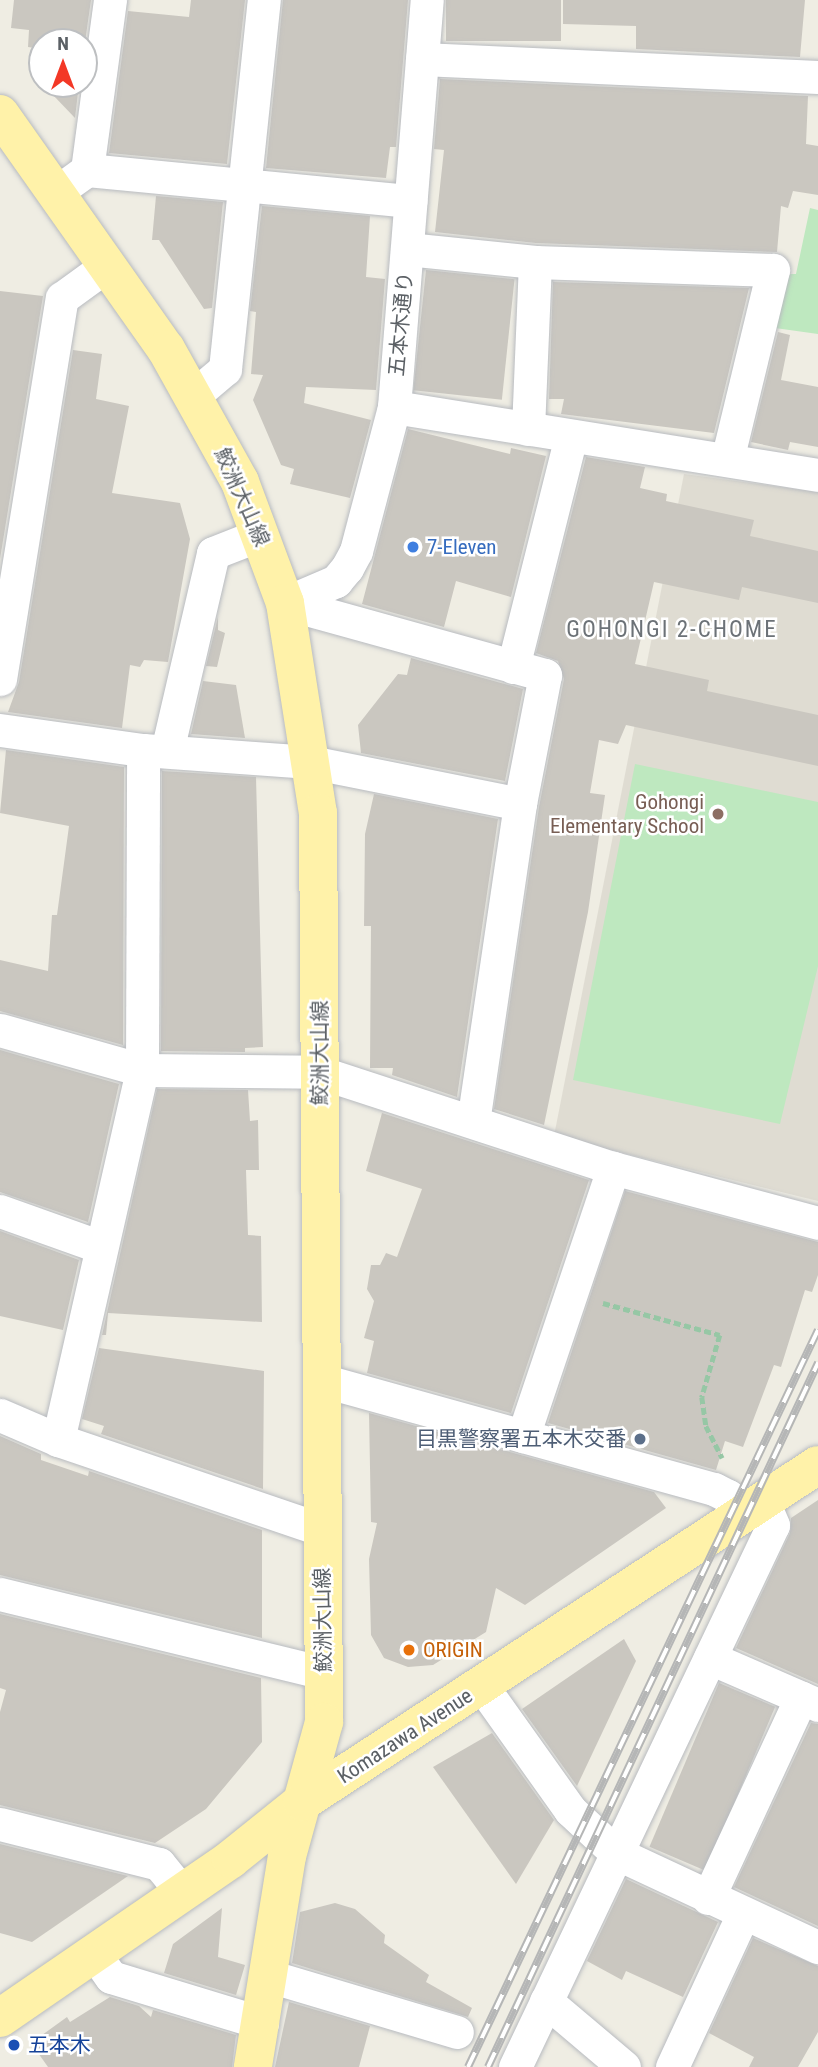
<!DOCTYPE html>
<html>
<head>
<meta charset="utf-8">
<style>
	body { margin:0 }
	#map { position:relative; width:818px; height:2067px; overflow:hidden; background:#efede3; font-family:"Roboto Condensed","Noto Sans JP",sans-serif }
	div>[style] { position:absolute }
	[style*='--x'] { left:calc(var(--x)*1px); top:calc(var(--y)*1px); width:calc(var(--w)*1px); rotate:calc(var(--a)*1deg) }
	.education>* { inset:0; background:#dfdcd2 }
	.green>* { inset:0; background:#bee8bf }
	.building>* { inset:0; background:#cac7c0; transform-origin:0 0 }
	.path>* { height:4.5px; margin-top:-2.25px; transform-origin:0; background:repeating-linear-gradient(90deg,#96c7a5 0 7px,transparent 0 10.5px) }
	.roads { filter:drop-shadow(0 0 2px #b8bbc0) drop-shadow(0 0 2px #b8bbc0) }
	.minor>* { height:33px; margin:-16.5px; padding:0 16.5px; transform-origin:16.5px; border-radius:16.5px; background:#fff }
	.major>* { height:38px; margin:-19px; padding:0 19px; transform-origin:19px; border-radius:19px; background:#fff2a9 }
	.rail>* { height:8px; margin-top:-4px; transform-origin:0; background:repeating-linear-gradient(90deg,#fff 0 16px,#b5b6b6 0 32px); box-sizing:border-box; border-block:2px solid #b5b6b6 }
	.dots>* { width:19px; height:19px; translate:-50% -50%; box-sizing:border-box; border:4px solid #fff; border-radius:50% }
	span { translate:-50% -50%; white-space:nowrap; text-align:center; line-height:1.15; -webkit-text-stroke:5px #fff; paint-order:stroke }
	.street-label { font-size:21px; color:#5b6065 }
	.shop-label { font-size:21px; color:#366cbe }
	.left { translate:0 -50%; text-align:left }
	.education-label { font-size:21px; color:#785e54 }
	.right { translate:-100% -50%; text-align:right }
	.service-label { font-size:21px; color:#4e5e75 }
	.food-label { font-size:21px; color:#c56008 }
	.transit-label { font-size:21px; color:#164399 }
	.neighbourhood-label { font-size:23px; color:#6c7277; letter-spacing:2px }
	.north { position:absolute; left:28px; top:28px; width:70px; height:70px; box-sizing:border-box; background:#fff; border:2px solid #bdbfc1; border-radius:50%; rotate:0deg; font-size:19px; font-weight:700; line-height:28px; text-align:center; color:#5b6065 }
	.north::after { content:''; display:block; margin:auto; width:24px; height:32px; background:#f33826; clip-path:polygon(50% 0,100% 100%,50% 72%,0 100%) }
</style>
</head>
<body>
<div id="map">
	<div class="education">
		<div style="clip-path:polygon(684px 474px,818px 492px,818px 1201px,554px 1136px)"></div>
	</div>
	<div class="green">
		<div style="clip-path:polygon(810px 208px,818px 210px,818px 334px,775px 328px,790px 274px,796px 274px)"></div>
		<div style="clip-path:polygon(635px 764px,818px 802px,818px 966px,780px 1124px,573px 1080px)"></div>
	</div>
	<div class="building">
		<div style="clip-path:polygon(14px 0,91px 0,84px 49px,84px 42px,42px 42px,42px 49px,28px 47px,29px 30px,11px 28px)"></div>
		<div style="clip-path:polygon(191px 0,245px 0,227px 164px,109px 153px,128px 11px,189px 17px)"></div>
		<div style="clip-path:polygon(283px 0,408px 0,396px 147px,390px 147px,386px 178px,266px 168px)"></div>
		<div style="left:446px;top:0;width:115px;height:41px"></div>
		<div style="clip-path:polygon(563px 0,805px 0,800px 57px,636px 49px,636px 26px,563px 24px)"></div>
		<div style="clip-path:polygon(440px 79px,808px 96px,806px 144px,818px 146px,818px 195px,793px 191px,788px 208px,781px 206px,777px 252px,536px 243px,435px 232px,444px 150px,434px 149px)"></div>
		<div style="clip-path:polygon(56px 84px,79px 84px,75px 118px,52px 94px)"></div>
		<div style="clip-path:polygon(156px 196px,223px 202px,212px 308px,204px 309px,159px 240px,152px 240px)"></div>
		<div style="clip-path:polygon(262px 206px,370px 216px,366px 277px,385px 279px,376px 390px,306px 387px,304px 403px,371px 420px,350px 498px,290px 484px,294px 469px,281px 465px,253px 400px,263px 375px,251px 374px,256px 312px,250px 311px)"></div>
		<div style="left:426px;top:270px;width:89px;height:121px;rotate:6deg"></div>
		<div style="clip-path:polygon(553px 282px,749px 288px,714px 433px,561px 414px,564px 399px,549px 399px)"></div>
		<div style="clip-path:polygon(0 291px,43px 296px,0 559px)"></div>
		<div style="clip-path:polygon(778px 332px,790px 335px,781px 380px,818px 387px,818px 447px,790px 442px,788px 450px,751px 442px)"></div>
		<div style="clip-path:polygon(73px 350px,102px 354px,96px 399px,129px 406px,112px 493px,180px 503px,190px 539px,168px 662px,144px 660px,140px 667px,130px 665px,122px 728px,8px 712px,19px 682px)"></div>
		<div style="clip-path:polygon(408px 429px,510px 454px,511px 448px,546px 456px,511px 597px,456px 581px,444px 627px,362px 604px)"></div>
		<div style="clip-path:polygon(586px 457px,645px 467px,640px 488px,667px 494px,666px 501px,754px 520px,750px 536px,818px 551px,818px 603px,742px 587px,739px 600px,654px 582px,635px 664px,709px 680px,707px 691px,818px 715px,818px 766px,626px 725px,618px 744px,599px 740px,590px 793px,605px 795px,588px 912px,544px 1125px,494px 1109px,539px 807px,564px 679px,558px 661px,536px 653px)"></div>
		<div style="clip-path:polygon(218px 617px,218px 630px,225px 633px,217px 667px,206px 666px)"></div>
		<div style="clip-path:polygon(411px 658px,523px 689px,505px 781px,361px 753px,358px 725px,398px 674px,407px 675px)"></div>
		<div style="clip-path:polygon(203px 681px,236px 685px,245px 738px,191px 734px)"></div>
		<div style="clip-path:polygon(6px 750px,124px 767px,123px 1045px,0 1011px,0 960px,48px 971px,52px 915px,57px 915px,69px 826px,0 813px)"></div>
		<div style="clip-path:polygon(162px 771px,256px 777px,263px 1047px,245px 1048px,245px 1052px,161px 1051px)"></div>
		<div style="clip-path:polygon(374px 794px,498px 819px,457px 1097px,392px 1075px,393px 1068px,370px 1068px,371px 926px,364px 926px,365px 834px)"></div>
		<div style="clip-path:polygon(0 1050px,119px 1084px,88px 1222px,0 1192px)"></div>
		<div style="clip-path:polygon(157px 1089px,248px 1090px,250px 1121px,258px 1120px,259px 1170px,246px 1170px,248px 1235px,261px 1236px,262px 1322px,108px 1313px,106px 1335px,102px 1335px)"></div>
		<div style="clip-path:polygon(382px 1113px,589px 1180px,511px 1413px,367px 1373px,374px 1341px,364px 1338px,374px 1301px,367px 1289px,371px 1265px,380px 1265px,386px 1253px,397px 1257px,422px 1189px,366px 1171px)"></div>
		<div style="clip-path:polygon(625px 1191px,818px 1242px,818px 1275px,812px 1292px,805px 1290px,781px 1367px,774px 1365px,743px 1447px,725px 1441px,716px 1470px,548px 1423px)"></div>
		<div style="clip-path:polygon(0 1231px,79px 1260px,63px 1330px,0 1316px)"></div>
		<div style="clip-path:polygon(99px 1348px,264px 1371px,263px 1489px,101px 1434px,104px 1426px,82px 1419px)"></div>
		<div style="clip-path:polygon(369px 1413px,654px 1492px,666px 1508px,525px 1605px,496px 1588px,486px 1632px,433px 1665px,408px 1667px,384px 1658px,371px 1635px,369px 1559px,377px 1523px,371px 1522px)"></div>
		<div style="clip-path:polygon(0 1436px,41px 1454px,41px 1460px,88px 1476px,89px 1471px,262px 1530px,262px 1638px,0 1575px)"></div>
		<div style="clip-path:polygon(818px 1500px,818px 1684px,736px 1648px,790px 1533px,791px 1518px)"></div>
		<div style="clip-path:polygon(0 1614px,261px 1678px,262px 1742px,206px 1809px,155px 1843px,0 1805px,0 1712px,6px 1690px,0 1688px)"></div>
		<div style="clip-path:polygon(624px 1639px,636px 1661px,577px 1786px,522px 1709px)"></div>
		<div style="left:719px;top:1683px;width:61px;height:178px;rotate:23deg"></div>
		<div style="clip-path:polygon(811px 1723px,818px 1724px,818px 1926px,734px 1887px)"></div>
		<div style="clip-path:polygon(492px 1733px,554px 1820px,516px 1884px,433px 1767px)"></div>
		<div style="clip-path:polygon(0 1844px,128px 1876px,32px 1942px,0 1933px)"></div>
		<div style="clip-path:polygon(626px 1879px,718px 1922px,683px 1997px,626px 1971px,622px 1980px,587px 1961px)"></div>
		<div style="clip-path:polygon(335px 1903px,355px 1909px,385px 1935px,384px 1943px,429px 1975px,426px 1982px,472px 2008px,468px 2017px,292px 1963px,300px 1912px)"></div>
		<div style="clip-path:polygon(222px 1908px,218px 1957px,245px 1965px,236px 1995px,164px 1973px,173px 1944px)"></div>
		<div style="clip-path:polygon(753px 1938px,818px 1966px,818px 2032px,798px 2067px,749px 2067px,754px 2057px,709px 2033px)"></div>
		<div style="clip-path:polygon(110px 1997px,139px 2006px,151px 2017px,153px 2010px,236px 2035px,232px 2067px,48px 2067px,31px 2043px,67px 2017px,70px 2022px)"></div>
		<div style="clip-path:polygon(289px 2002px,370px 2026px,359px 2067px,275px 2067px)"></div>
	</div>
	<div class="path">
		<div style="--x:603;--y:1303;--w:121;--a:15.3"></div>
		<div style="--x:720;--y:1335;--w:65;--a:106.2"></div>
		<div style="--x:702;--y:1397;--w:29;--a:82"></div>
		<div style="--x:706;--y:1426;--w:36;--a:63"></div>
	</div>
	<div class="roads">
		<div class="minor">
			<div style="--x:422;--y:59;--w:396;--a:2.6"></div>
			<div style="--x:87;--y:170;--w:325;--a:5.5"></div>
			<div style="--x:69;--y:183;--w:22;--a:-36"></div>
			<div style="--x:87;--y:170;--w:172;--a:-82.3"></div>
			<div style="--x:407;--y:249;--w:129;--a:5.8"></div>
			<div style="--x:535;--y:262;--w:238;--a:1.9"></div>
			<div style="--x:773;--y:270;--w:195;--a:103.6"></div>
			<div style="--x:192;--y:397;--w:43;--a:-40.3"></div>
			<div style="--x:225;--y:369;--w:371;--a:-84"></div>
			<div style="--x:394;--y:407;--w:429;--a:9.1"></div>
			<div style="--x:528;--y:429;--w:167;--a:-87.6"></div>
			<div style="--x:285;--y:603;--w:270;--a:15.5"></div>
			<div style="--x:545;--y:675;--w:131;--a:101"></div>
			<div style="--x:520;--y:804;--w:320;--a:98.4"></div>
			<div style="--x:285;--y:603;--w:56;--a:-23.3"></div>
			<div style="--x:336;--y:581;--w:17;--a:-50"></div>
			<div style="--x:347;--y:568;--w:19;--a:-62"></div>
			<div style="--x:356;--y:551;--w:149;--a:-75.2"></div>
			<div style="--x:394;--y:407;--w:408;--a:-85.4"></div>
			<div style="--x:513;--y:667;--w:238;--a:-75.9"></div>
			<div style="--x:0;--y:679;--w:386;--a:-80.8"></div>
			<div style="--x:62;--y:298;--w:54;--a:-36"></div>
			<div style="--x:0;--y:730;--w:144;--a:8"></div>
			<div style="--x:143;--y:750;--w:167;--a:4.1"></div>
			<div style="--x:310;--y:762;--w:214;--a:11.3"></div>
			<div style="--x:167;--y:751;--w:203;--a:-76.9"></div>
			<div style="--x:213;--y:553;--w:49;--a:-21.4"></div>
			<div style="--x:0;--y:1030;--w:148;--a:15.7"></div>
			<div style="--x:142;--y:1070;--w:177;--a:0.6"></div>
			<div style="--x:319;--y:1072;--w:309;--a:18.1"></div>
			<div style="--x:613;--y:1168;--w:212;--a:15"></div>
			<div style="--x:0;--y:1211;--w:107;--a:19.6"></div>
			<div style="--x:321;--y:1380;--w:408;--a:15.5"></div>
			<div style="--x:714;--y:1489;--w:16;--a:27"></div>
			<div style="--x:728;--y:1496;--w:21;--a:55"></div>
			<div style="--x:0;--y:1415;--w:63;--a:23.3"></div>
			<div style="--x:58;--y:1440;--w:279;--a:18.8"></div>
			<div style="--x:523;--y:1436;--w:283;--a:-71.4"></div>
			<div style="--x:58;--y:1440;--w:379;--a:-77.2"></div>
			<div style="--x:142;--y:1070;--w:320;--a:-89.8"></div>
			<div style="--x:0;--y:1594;--w:333;--a:13.7"></div>
			<div style="--x:710;--y:1658;--w:118;--a:23.5"></div>
			<div style="--x:482;--y:1686;--w:152;--a:54.6"></div>
			<div style="--x:570;--y:1810;--w:63;--a:43.1"></div>
			<div style="--x:616;--y:1853;--w:223;--a:25"></div>
			<div style="--x:0;--y:1824;--w:164;--a:14.1"></div>
			<div style="--x:159;--y:1864;--w:35;--a:51"></div>
			<div style="--x:708;--y:1898;--w:221;--a:-65.1"></div>
			<div style="--x:94;--y:1953;--w:29;--a:55"></div>
			<div style="--x:111;--y:1977;--w:158;--a:16.9"></div>
			<div style="--x:269;--y:1976;--w:196;--a:16.6"></div>
			<div style="--x:546;--y:2001;--w:102;--a:40.2"></div>
			<div style="--x:515;--y:2067;--w:600;--a:-64.54"></div>
			<div style="--x:773;--y:1525;--w:28;--a:-113"></div>
			<div style="--x:672;--y:2067;--w:169;--a:-65.1"></div>
		</div>
		<div class="major">
			<div style="--x:0;--y:114;--w:288;--a:54.8"></div>
			<div style="--x:166;--y:349;--w:152;--a:60.9"></div>
			<div style="--x:240;--y:482;--w:129;--a:69.6"></div>
			<div style="--x:285;--y:603;--w:213;--a:81.1"></div>
			<div style="--x:318;--y:813;--w:909;--a:89.62"></div>
			<div style="--x:324;--y:1722;--w:139;--a:105.4"></div>
			<div style="--x:287;--y:1856;--w:214;--a:99.2"></div>
			<div style="--x:0;--y:2018;--w:280;--a:-34.5"></div>
			<div style="--x:231;--y:1859;--w:91;--a:-38.8"></div>
			<div style="--x:302;--y:1802;--w:616;--a:-33.15"></div>
		</div>
	</div>
	<div class="rail">
		<div style="--x:468;--y:2067;--w:816;--a:-64.6"></div>
		<div style="--x:488;--y:2067;--w:778;--a:-64.89"></div>
	</div>
	<div class="dots">
		<div style="left:413px;top:547px;background:#3f7fe0"></div>
		<div style="left:718px;top:814px;background:#8d6e63"></div>
		<div style="left:640px;top:1439px;background:#5c6f8a"></div>
		<div style="left:409px;top:1650px;background:#e8710a"></div>
		<div style="left:14px;top:2045px;background:#1a4fb4"></div>
	</div>
	<div class="street-label">
		<span style="left:401px;top:324px;rotate:-85deg">五本木通り</span>
		<span style="left:242px;top:497px;rotate:66deg">鮫洲大山線</span>
		<span style="left:320px;top:1053px;rotate:-90deg">鮫洲大山線</span>
		<span style="left:323px;top:1620px;rotate:-91deg">鮫洲大山線</span>
		<span style="left:405px;top:1736px;rotate:-33deg">Komazawa Avenue</span>
	</div>
	<div class="shop-label">
		<span class="left" style="left:427px;top:547px">7-Eleven</span>
	</div>
	<div class="education-label">
		<span class="right" style="left:704px;top:814px">Gohongi<br>Elementary School</span>
	</div>
	<div class="service-label">
		<span class="right" style="left:626px;top:1439px">目黒警察署五本木交番</span>
	</div>
	<div class="food-label">
		<span class="left" style="left:423px;top:1650px">ORIGIN</span>
	</div>
	<div class="transit-label">
		<span class="left" style="left:28px;top:2045px">五本木</span>
	</div>
	<div class="neighbourhood-label">
		<span style="left:672px;top:630px">GOHONGI 2-CHOME</span>
	</div>
	<div class="north">N</div>
</div>
</body>
</html>
